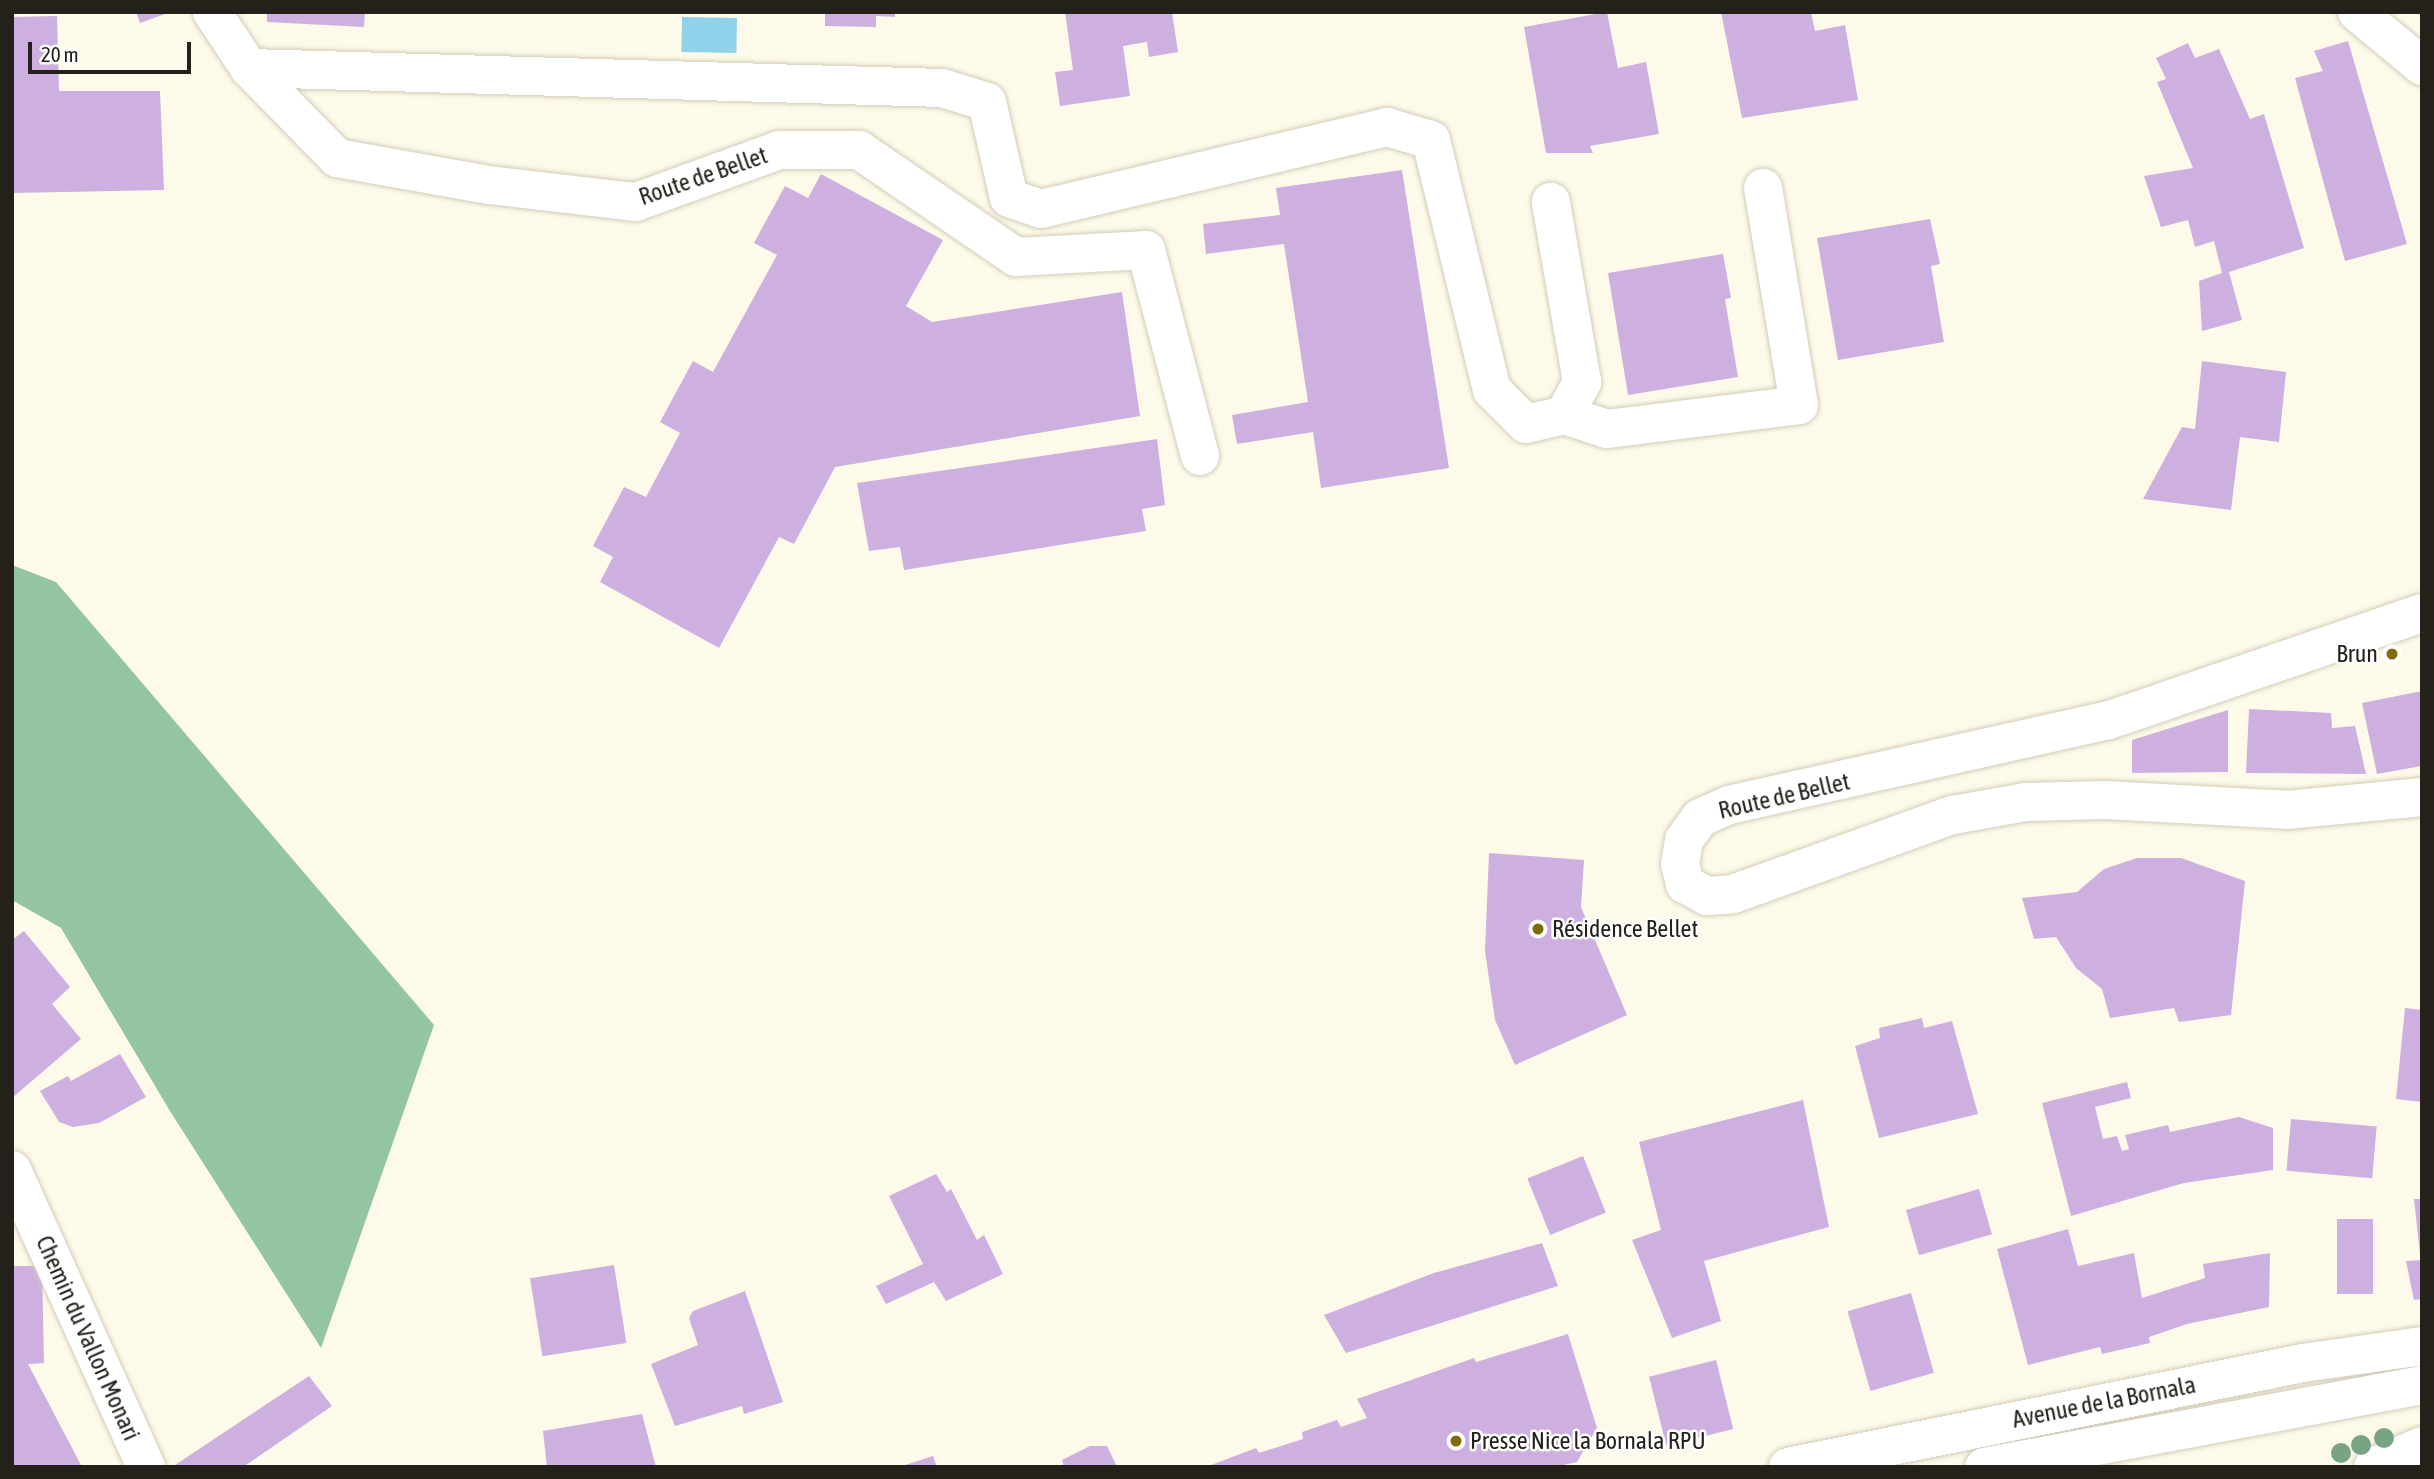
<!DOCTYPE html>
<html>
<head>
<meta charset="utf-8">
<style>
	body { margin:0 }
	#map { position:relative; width:2434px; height:1479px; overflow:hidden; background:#fefae9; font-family:"Asap Condensed",sans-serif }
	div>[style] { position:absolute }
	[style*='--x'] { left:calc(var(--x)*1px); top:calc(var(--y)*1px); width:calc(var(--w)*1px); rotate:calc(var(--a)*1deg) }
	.forest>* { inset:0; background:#93c5a0 }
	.water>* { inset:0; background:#90d2ea; transform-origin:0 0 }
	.building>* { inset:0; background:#cdafe0; transform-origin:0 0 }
	.roads { filter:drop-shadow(0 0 2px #d2ccb9) drop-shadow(0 0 2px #d2ccb9) }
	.minor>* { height:38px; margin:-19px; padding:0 19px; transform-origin:19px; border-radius:19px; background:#fff }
	.major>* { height:38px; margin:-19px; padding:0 19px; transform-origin:19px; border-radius:19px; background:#fff }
	.trees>* { width:20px; height:20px; margin:-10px; border-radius:50%; background:#79a483 }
	.dots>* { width:19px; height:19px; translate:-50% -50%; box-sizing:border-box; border:4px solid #fff; border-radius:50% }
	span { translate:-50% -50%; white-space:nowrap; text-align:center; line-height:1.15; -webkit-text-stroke:5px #fff; paint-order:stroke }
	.street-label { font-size:24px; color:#24211a }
	.poi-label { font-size:24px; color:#24211a }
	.right { translate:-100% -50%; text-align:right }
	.left { translate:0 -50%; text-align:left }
	.frame { position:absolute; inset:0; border:14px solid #24211a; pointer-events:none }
	.scale { position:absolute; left:28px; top:42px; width:163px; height:32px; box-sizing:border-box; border:4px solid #24211a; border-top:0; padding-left:9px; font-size:21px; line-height:24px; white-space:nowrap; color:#24211a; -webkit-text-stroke:5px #fff; paint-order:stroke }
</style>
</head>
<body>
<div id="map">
	<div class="forest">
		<div style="clip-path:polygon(12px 565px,56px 582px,434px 1025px,321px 1348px,170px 1111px,61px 928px,12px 900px)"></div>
	</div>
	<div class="water">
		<div style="left:682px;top:17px;width:55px;height:35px;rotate:1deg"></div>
	</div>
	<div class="building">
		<div style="clip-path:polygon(136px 12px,168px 12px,168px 13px,140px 23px)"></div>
		<div style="clip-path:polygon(267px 12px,365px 12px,364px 27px,267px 22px)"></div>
		<div style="clip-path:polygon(825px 12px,895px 12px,895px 17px,876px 16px,876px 27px,825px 26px)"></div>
		<div style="clip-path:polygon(1065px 12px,1172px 12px,1178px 52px,1149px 57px,1147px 42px,1123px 46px,1130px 96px,1060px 106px,1055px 72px,1073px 70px)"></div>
		<div style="clip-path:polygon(1607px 12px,1618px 68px,1646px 62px,1659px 134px,1590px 146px,1593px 153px,1546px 153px,1524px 27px)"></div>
		<div style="clip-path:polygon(1721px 12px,1811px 12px,1815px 31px,1845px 25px,1858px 100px,1742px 118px)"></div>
		<div style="clip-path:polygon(57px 16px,59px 91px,160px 91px,164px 190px,12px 193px,12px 17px)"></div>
		<div style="clip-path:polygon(2348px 41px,2407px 244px,2345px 261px,2295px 78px,2323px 71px,2314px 51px)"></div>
		<div style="clip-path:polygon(2188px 43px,2195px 58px,2219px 49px,2250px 119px,2264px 114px,2304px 248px,2229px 272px,2242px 320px,2202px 331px,2199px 281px,2222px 273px,2214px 241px,2195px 247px,2188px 220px,2161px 227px,2144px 176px,2193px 168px,2157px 82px,2166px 79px,2156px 58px)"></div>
		<div style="clip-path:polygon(1402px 170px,1449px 468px,1321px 488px,1313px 432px,1237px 444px,1232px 415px,1308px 402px,1284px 244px,1206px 254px,1203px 224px,1280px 215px,1276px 188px)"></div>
		<div style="clip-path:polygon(821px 174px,943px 240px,906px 306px,932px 322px,1122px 292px,1140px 416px,835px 467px,794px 544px,779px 537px,719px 648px,600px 582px,613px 557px,593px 546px,624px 487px,646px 497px,680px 433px,660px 422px,693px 361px,713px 372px,777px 255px,754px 243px,785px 186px,808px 198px)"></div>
		<div style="clip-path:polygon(1930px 219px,1940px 264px,1931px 266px,1944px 342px,1838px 360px,1817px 238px)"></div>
		<div style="clip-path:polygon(1723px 254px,1731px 298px,1725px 299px,1738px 377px,1628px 395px,1608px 273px)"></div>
		<div style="clip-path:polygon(2202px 361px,2286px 372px,2279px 442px,2240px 437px,2231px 510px,2143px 499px,2182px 427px,2195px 429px)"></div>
		<div style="clip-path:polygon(1157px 439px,1165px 505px,1142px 509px,1146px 531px,904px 570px,900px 547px,869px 551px,857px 483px)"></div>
		<div style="clip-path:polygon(2422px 691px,2422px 766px,2377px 774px,2362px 703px)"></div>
		<div style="clip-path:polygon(2249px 709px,2331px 713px,2332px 728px,2355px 726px,2366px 774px,2246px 773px)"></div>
		<div style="clip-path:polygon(2228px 710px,2228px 772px,2132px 773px,2132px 740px)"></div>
		<div style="clip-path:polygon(1489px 853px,1584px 860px,1581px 907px,1627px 1015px,1515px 1065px,1495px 1020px,1485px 951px)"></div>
		<div style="clip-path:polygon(2137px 858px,2181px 858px,2245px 881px,2231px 1015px,2179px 1022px,2174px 1008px,2110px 1018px,2102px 989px,2076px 968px,2056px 937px,2034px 939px,2022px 898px,2077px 892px,2104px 869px)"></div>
		<div style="clip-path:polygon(24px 931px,70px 987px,52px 1004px,81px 1039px,12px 1098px,12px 940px)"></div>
		<div style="clip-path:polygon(2405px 1008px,2422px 1010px,2422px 1102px,2396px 1099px)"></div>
		<div style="clip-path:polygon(1922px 1018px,1924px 1028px,1952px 1021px,1978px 1114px,1879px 1138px,1855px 1046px,1880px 1038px,1879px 1028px)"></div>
		<div style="clip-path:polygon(120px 1054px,146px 1097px,99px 1123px,73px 1127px,59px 1122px,40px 1091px,68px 1076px,71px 1081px)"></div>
		<div style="clip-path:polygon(2127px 1082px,2131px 1098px,2095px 1107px,2103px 1139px,2117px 1136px,2122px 1151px,2129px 1149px,2125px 1135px,2168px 1125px,2170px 1132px,2239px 1117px,2273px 1128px,2273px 1170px,2184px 1183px,2071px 1216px,2042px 1103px)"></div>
		<div style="clip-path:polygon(1803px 1100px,1829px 1227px,1704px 1261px,1721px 1321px,1672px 1338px,1632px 1240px,1661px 1230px,1639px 1142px)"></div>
		<div style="left:2291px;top:1119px;width:86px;height:52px;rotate:5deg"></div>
		<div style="left:1583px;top:1156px;width:61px;height:60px;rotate:68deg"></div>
		<div style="clip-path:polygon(936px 1174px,947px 1192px,951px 1189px,977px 1240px,984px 1235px,1003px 1274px,946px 1301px,934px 1282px,886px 1304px,876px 1286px,923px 1264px,889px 1196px)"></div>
		<div style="left:1979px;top:1189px;width:47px;height:76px;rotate:74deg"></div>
		<div style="clip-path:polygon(2414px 1199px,2422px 1199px,2422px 1255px,2420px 1255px)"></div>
		<div style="left:2337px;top:1219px;width:36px;height:75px"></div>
		<div style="clip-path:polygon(2068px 1229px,2078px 1266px,2134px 1253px,2142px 1298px,2205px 1278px,2203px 1264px,2270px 1253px,2269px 1307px,2187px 1324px,2149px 1337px,2150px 1343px,2102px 1354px,2100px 1347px,2028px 1365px,1997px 1249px)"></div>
		<div style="clip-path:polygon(1542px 1243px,1558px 1286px,1346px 1353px,1324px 1315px,1434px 1273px)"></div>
		<div style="clip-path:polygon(2422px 1260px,2422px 1299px,2414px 1300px,2406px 1261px)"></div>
		<div style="left:614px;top:1265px;width:79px;height:85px;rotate:81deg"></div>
		<div style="clip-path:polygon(12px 1266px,42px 1266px,44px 1363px,28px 1364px,82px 1467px,12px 1467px)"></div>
		<div style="clip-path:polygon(745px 1291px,783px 1402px,744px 1414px,742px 1406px,675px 1426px,651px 1364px,698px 1345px,689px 1318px,693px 1311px)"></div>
		<div style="left:1911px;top:1293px;width:83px;height:66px;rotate:74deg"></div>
		<div style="clip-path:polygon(1568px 1334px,1597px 1428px,1577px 1462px,1554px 1467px,1206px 1467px,1256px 1448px,1259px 1453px,1303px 1439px,1302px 1432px,1337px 1420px,1341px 1427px,1367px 1418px,1357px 1399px,1474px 1358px,1476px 1362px)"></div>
		<div style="left:1716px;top:1360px;width:71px;height:69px;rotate:76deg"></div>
		<div style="clip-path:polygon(309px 1376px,332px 1406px,243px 1467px,172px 1467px)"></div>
		<div style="clip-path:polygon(642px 1414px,656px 1467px,547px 1467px,543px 1431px)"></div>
		<div style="clip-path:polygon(1090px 1446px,1107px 1446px,1117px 1467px,1064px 1467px,1062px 1460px)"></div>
		<div style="clip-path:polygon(933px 1456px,937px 1467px,902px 1467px,902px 1466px)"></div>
	</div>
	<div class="roads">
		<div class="minor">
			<div style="--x:212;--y:12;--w:67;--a:56.5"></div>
			<div style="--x:249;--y:68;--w:126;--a:45.6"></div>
			<div style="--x:337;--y:158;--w:154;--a:10.1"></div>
			<div style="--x:489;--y:185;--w:148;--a:6.6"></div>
			<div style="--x:636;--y:202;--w:153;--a:-19.9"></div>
			<div style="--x:780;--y:150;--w:79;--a:0"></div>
			<div style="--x:859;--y:150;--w:190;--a:34.3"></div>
			<div style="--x:1016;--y:257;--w:130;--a:-3.1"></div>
			<div style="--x:1146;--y:250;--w:213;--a:75.3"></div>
			<div style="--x:2357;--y:12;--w:85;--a:39.7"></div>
			<div style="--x:249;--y:68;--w:693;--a:1.65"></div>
			<div style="--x:942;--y:88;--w:47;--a:17.3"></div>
			<div style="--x:987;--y:102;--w:98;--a:77.1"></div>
			<div style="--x:1009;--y:198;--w:34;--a:19"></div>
			<div style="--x:1041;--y:209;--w:356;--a:-13.3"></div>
			<div style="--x:1387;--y:127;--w:46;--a:16.5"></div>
			<div style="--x:1431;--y:140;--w:257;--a:76.3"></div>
			<div style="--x:1492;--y:390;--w:48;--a:45"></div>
			<div style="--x:1526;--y:424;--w:39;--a:-13"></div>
			<div style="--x:1564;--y:415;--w:38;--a:-61"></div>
			<div style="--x:1582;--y:382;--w:183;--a:-99.8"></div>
			<div style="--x:1564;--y:415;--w:45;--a:18"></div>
			<div style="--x:1607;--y:429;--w:193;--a:-7.1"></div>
			<div style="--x:1799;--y:405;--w:220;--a:-99.4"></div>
			<div style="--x:2422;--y:613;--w:331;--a:161.1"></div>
			<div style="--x:2109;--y:720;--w:389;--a:167.4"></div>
			<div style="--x:1729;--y:805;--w:32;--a:156"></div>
			<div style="--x:1700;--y:818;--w:27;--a:126"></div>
			<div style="--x:1684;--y:840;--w:24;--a:99"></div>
			<div style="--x:1680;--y:864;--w:21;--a:76"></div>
			<div style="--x:1685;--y:884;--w:25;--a:29"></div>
			<div style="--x:1707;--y:896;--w:26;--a:-4"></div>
			<div style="--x:1733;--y:894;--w:234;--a:-19.8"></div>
			<div style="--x:1953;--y:815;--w:74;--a:-10.1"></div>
			<div style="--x:2026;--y:802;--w:79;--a:-1.5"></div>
			<div style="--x:2105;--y:800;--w:182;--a:3.1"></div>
			<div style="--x:2287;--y:810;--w:136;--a:-5.5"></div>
			<div style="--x:12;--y:1170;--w:326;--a:65.7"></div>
			<div style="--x:2373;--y:1467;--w:53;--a:-23.2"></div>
		</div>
		<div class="major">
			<div style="--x:1788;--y:1467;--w:525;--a:-11.42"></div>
			<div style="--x:2303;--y:1363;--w:120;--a:-8.1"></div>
			<div style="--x:1984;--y:1467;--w:446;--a:-10.6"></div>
		</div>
	</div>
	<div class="trees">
		<div style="left:2384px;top:1438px"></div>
		<div style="left:2361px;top:1445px"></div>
		<div style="left:2341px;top:1453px"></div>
	</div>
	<div class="dots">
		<div style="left:2392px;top:654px;background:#7e6e0b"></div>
		<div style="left:1538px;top:929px;background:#7e6e0b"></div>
		<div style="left:1456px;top:1441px;background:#7e6e0b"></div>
	</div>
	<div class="street-label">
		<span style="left:703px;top:176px;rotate:-19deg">Route de Bellet</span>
		<span style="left:1784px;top:796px;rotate:-13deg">Route de Bellet</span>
		<span style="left:88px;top:1338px;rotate:66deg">Chemin du Vallon Monari</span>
		<span style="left:2104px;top:1402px;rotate:-11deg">Avenue de la Bornala</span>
	</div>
	<div class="poi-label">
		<span class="right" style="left:2378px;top:654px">Brun</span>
		<span class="left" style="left:1552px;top:929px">Résidence Bellet</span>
		<span class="left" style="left:1470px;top:1441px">Presse Nice la Bornala RPU</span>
	</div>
	<div class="frame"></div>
	<div class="scale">20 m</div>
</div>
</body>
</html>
